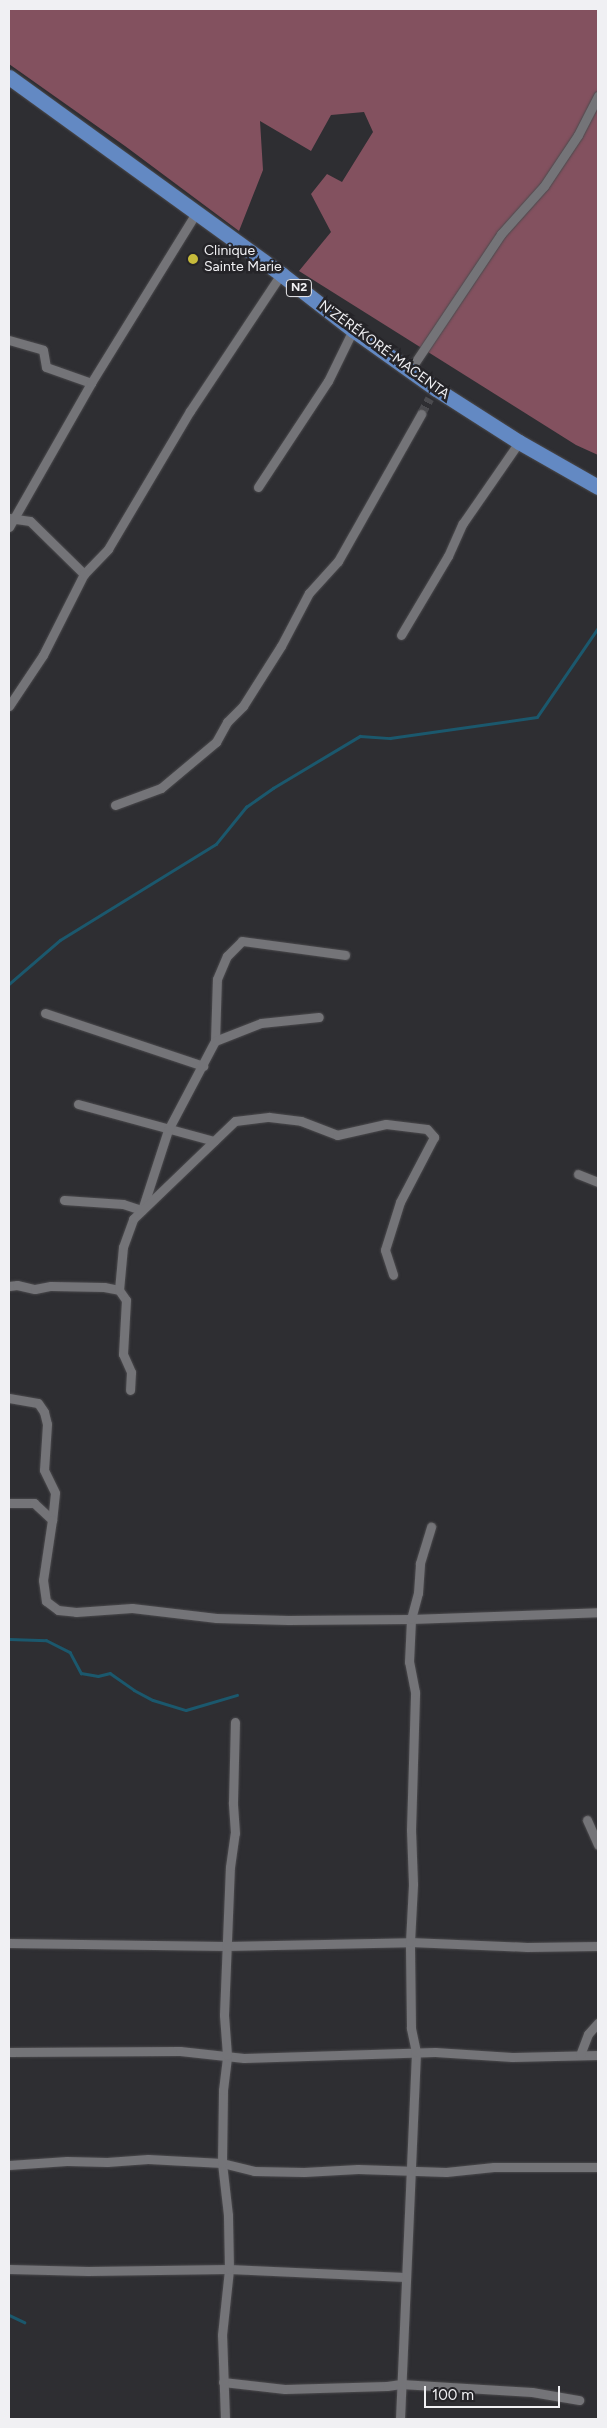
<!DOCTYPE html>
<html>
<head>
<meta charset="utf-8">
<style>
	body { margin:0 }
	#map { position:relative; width:607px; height:2428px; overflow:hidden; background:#2e2e32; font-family:Figtree,sans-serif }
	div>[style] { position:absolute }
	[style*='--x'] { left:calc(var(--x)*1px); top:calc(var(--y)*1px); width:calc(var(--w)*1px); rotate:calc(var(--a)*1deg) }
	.forest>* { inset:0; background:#83515f }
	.stream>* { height:2.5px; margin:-1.25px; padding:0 1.25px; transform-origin:1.25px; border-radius:1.25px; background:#1b586d }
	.street-tunnel>* { height:9px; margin-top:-4.5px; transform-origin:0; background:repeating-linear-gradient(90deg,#4b4b4f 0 9px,transparent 0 13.5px) }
	.roads { filter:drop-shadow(0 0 1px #4b4a4d) drop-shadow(0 0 1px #4b4a4d) }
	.street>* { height:9px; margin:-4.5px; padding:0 4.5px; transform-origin:4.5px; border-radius:4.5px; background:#747478 }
	.highway>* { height:15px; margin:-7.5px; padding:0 7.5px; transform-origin:7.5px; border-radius:7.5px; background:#6389c3 }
	.dots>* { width:14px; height:14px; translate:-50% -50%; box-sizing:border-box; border:2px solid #252428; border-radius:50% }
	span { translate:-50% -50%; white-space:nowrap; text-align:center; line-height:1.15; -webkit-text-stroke:5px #252428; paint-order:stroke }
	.shield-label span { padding:1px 4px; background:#252428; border:1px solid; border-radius:4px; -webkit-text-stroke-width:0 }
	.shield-label { font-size:12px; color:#f0f0f3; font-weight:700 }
	.poi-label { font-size:14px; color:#f0f0f3 }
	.left { translate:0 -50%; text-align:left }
	.street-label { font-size:14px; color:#f0f0f3 }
	.frame { position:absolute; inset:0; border:10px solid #f0f0f3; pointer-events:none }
	.scale { position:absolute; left:424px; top:2386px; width:136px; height:22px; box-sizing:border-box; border:2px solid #f0f0f3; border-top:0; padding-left:6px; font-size:15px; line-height:18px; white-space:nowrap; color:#f0f0f3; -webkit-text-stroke:4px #252428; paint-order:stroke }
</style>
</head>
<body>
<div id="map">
	<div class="forest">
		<div style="clip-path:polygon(9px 9px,598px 9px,598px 455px,576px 445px,299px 271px,331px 232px,311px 194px,327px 174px,342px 182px,373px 132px,364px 112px,331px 115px,311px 151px,260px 121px,263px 170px,239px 231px,125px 146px,9px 64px)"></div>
	</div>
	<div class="stream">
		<div style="--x:9;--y:984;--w:67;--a:-40.8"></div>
		<div style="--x:60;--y:940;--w:183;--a:-31.6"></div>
		<div style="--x:216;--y:844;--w:48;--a:-51"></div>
		<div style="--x:246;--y:807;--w:33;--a:-35"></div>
		<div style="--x:273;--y:788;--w:101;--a:-30.9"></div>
		<div style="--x:360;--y:736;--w:30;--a:4"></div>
		<div style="--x:390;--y:738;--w:148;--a:-8.1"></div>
		<div style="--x:537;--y:717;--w:108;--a:-55.6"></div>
		<div style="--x:9;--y:1639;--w:37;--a:2"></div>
		<div style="--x:46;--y:1640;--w:27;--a:27"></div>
		<div style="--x:70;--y:1652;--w:24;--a:62"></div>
		<div style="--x:81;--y:1673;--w:17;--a:10"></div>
		<div style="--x:98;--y:1676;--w:12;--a:-14"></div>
		<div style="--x:110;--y:1673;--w:29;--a:35"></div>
		<div style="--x:134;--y:1690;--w:21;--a:28"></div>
		<div style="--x:153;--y:1700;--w:34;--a:17"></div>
		<div style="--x:186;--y:1710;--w:53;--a:-16.4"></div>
		<div style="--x:9;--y:2315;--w:17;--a:25"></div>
	</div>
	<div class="street-tunnel">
		<div style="--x:421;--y:414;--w:18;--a:-61"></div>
	</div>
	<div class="roads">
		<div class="street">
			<div style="--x:9;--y:340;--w:35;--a:16"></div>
			<div style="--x:43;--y:350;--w:17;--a:80"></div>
			<div style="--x:46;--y:367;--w:48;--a:19.6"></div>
			<div style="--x:410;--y:370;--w:164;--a:-56.2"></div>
			<div style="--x:501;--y:234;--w:64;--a:-48.1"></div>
			<div style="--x:544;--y:186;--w:61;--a:-56.3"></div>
			<div style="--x:578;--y:135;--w:44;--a:-62.9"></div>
			<div style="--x:258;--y:487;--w:127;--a:-56.6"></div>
			<div style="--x:328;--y:381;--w:57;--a:-63.9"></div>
			<div style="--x:9;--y:518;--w:21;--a:8"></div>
			<div style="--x:30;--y:521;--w:76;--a:44.5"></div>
			<div style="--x:9;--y:527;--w:166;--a:-60.3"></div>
			<div style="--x:91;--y:383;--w:200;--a:-58.3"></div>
			<div style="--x:401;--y:635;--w:92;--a:-59.3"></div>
			<div style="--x:448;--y:556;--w:36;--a:-66"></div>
			<div style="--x:463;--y:523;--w:98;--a:-55.3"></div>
			<div style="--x:9;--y:706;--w:61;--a:-56.3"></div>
			<div style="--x:43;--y:655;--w:91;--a:-63.2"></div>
			<div style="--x:84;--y:574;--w:35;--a:-46"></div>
			<div style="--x:108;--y:549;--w:161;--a:-59.3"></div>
			<div style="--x:190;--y:411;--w:164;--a:-56.4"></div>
			<div style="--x:115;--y:805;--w:49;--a:-20.3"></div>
			<div style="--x:161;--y:788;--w:72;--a:-39.9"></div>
			<div style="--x:216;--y:742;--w:23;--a:-61"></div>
			<div style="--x:227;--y:722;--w:23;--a:-45"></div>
			<div style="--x:243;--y:706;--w:71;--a:-57.7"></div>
			<div style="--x:281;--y:646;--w:60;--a:-62.2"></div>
			<div style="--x:309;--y:593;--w:43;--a:-47.8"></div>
			<div style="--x:338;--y:561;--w:169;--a:-60.5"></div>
			<div style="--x:45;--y:1013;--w:167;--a:18.5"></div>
			<div style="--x:215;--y:1041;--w:62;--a:-88.2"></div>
			<div style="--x:217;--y:979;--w:25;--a:-67"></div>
			<div style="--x:227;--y:956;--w:21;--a:-45"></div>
			<div style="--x:242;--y:941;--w:104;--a:7.7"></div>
			<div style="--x:78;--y:1104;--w:141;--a:15.2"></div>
			<div style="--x:578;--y:1174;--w:22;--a:22"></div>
			<div style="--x:64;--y:1200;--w:59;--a:3.9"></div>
			<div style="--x:123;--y:1204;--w:20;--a:18"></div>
			<div style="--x:142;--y:1210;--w:84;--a:-72"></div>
			<div style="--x:168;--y:1130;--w:101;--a:-62.2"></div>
			<div style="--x:215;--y:1041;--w:49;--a:-21.4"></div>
			<div style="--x:261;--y:1023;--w:58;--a:-5.9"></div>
			<div style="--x:9;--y:1286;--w:8;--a:-7"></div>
			<div style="--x:17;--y:1285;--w:18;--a:13"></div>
			<div style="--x:35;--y:1289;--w:16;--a:-11"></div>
			<div style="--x:51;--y:1286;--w:53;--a:1.1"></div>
			<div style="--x:104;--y:1287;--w:15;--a:11"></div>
			<div style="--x:119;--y:1290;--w:12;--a:55"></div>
			<div style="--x:126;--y:1300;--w:54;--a:93.2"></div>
			<div style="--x:123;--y:1354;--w:20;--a:66"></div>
			<div style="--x:131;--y:1372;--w:18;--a:93"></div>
			<div style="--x:119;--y:1290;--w:43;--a:-84.7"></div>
			<div style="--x:123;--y:1247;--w:30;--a:-70"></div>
			<div style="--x:133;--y:1219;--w:141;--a:-43.9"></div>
			<div style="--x:235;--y:1121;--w:34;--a:-7"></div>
			<div style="--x:269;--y:1117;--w:32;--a:7"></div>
			<div style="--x:301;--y:1121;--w:39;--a:21"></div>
			<div style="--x:337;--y:1135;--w:50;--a:-12.7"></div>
			<div style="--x:386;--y:1124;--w:41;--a:7"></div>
			<div style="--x:427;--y:1129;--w:11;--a:49"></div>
			<div style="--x:434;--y:1137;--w:73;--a:117.6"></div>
			<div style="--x:400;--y:1202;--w:50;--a:107.4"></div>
			<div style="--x:385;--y:1250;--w:26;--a:72"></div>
			<div style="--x:9;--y:1398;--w:29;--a:10"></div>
			<div style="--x:38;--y:1403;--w:11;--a:56"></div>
			<div style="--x:44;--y:1412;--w:12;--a:76"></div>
			<div style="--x:47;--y:1424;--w:46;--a:93.7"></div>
			<div style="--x:44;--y:1470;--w:25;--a:64"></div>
			<div style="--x:55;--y:1493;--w:27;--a:96"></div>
			<div style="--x:9;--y:1503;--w:25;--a:0"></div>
			<div style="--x:34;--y:1503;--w:25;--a:43"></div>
			<div style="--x:52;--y:1520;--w:61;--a:98.5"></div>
			<div style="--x:43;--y:1580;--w:21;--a:82"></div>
			<div style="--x:46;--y:1601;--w:15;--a:37"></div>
			<div style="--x:58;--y:1610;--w:18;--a:6"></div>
			<div style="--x:76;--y:1612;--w:56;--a:-4.1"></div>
			<div style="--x:132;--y:1608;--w:85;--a:6.8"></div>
			<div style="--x:216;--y:1618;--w:72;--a:1.6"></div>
			<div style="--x:288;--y:1620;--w:123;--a:-0.5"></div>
			<div style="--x:411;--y:1619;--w:187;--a:-2.1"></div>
			<div style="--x:587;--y:1820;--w:27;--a:66"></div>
			<div style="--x:9;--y:1943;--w:217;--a:0.8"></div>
			<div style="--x:226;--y:1946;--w:184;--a:-1.2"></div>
			<div style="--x:410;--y:1942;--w:117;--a:2.4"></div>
			<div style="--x:527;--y:1947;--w:71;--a:-0.8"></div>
			<div style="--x:9;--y:2052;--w:171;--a:-0.3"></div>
			<div style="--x:180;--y:2051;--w:64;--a:6.2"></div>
			<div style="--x:244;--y:2058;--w:191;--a:-1.8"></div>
			<div style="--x:435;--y:2052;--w:77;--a:3.7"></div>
			<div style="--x:512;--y:2057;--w:86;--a:-1.3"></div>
			<div style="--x:580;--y:2055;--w:22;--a:-69"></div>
			<div style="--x:588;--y:2034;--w:15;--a:-48"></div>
			<div style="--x:9;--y:2165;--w:58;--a:-3.9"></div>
			<div style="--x:67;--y:2161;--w:40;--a:1.4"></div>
			<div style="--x:107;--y:2162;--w:41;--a:-4.2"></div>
			<div style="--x:148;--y:2159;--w:74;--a:3.1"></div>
			<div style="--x:222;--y:2163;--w:33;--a:14"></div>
			<div style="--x:254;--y:2171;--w:50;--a:1.1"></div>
			<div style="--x:304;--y:2172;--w:54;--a:-3.2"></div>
			<div style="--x:358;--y:2169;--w:88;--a:2"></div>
			<div style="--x:446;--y:2172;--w:48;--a:-5.9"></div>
			<div style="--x:494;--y:2167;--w:104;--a:0"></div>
			<div style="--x:9;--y:2269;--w:79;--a:1.5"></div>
			<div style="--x:88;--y:2271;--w:141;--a:-0.8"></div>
			<div style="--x:229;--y:2269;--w:176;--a:2.6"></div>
			<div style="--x:223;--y:2382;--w:62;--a:6.4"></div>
			<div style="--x:285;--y:2389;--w:102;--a:-1.7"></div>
			<div style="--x:387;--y:2386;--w:14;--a:-8"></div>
			<div style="--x:401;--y:2384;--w:131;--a:3.5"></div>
			<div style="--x:532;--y:2392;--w:48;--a:9.7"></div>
			<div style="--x:225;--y:2419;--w:84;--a:-92"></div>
			<div style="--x:222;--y:2335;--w:66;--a:-83.9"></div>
			<div style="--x:229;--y:2269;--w:54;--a:-91.1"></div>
			<div style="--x:228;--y:2215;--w:52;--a:-96.6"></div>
			<div style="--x:222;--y:2163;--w:73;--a:-89.2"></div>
			<div style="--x:223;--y:2090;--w:35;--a:-83"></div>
			<div style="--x:227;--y:2055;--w:40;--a:-94.3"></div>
			<div style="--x:224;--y:2015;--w:148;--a:-87.7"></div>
			<div style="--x:230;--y:1867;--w:34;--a:-82"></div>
			<div style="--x:235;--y:1833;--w:31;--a:-94"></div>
			<div style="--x:233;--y:1802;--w:80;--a:-88.6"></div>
			<div style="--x:400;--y:2419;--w:367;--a:-87.5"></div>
			<div style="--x:416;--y:2052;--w:25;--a:-102"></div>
			<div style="--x:411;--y:2028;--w:86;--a:-90.7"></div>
			<div style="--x:410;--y:1942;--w:58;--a:-87"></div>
			<div style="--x:413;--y:1884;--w:54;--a:-92.1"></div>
			<div style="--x:411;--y:1830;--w:138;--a:-88.3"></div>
			<div style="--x:415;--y:1692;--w:31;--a:-101"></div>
			<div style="--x:409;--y:1662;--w:43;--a:-87.3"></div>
			<div style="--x:411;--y:1619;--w:27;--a:-75"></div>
			<div style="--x:418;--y:1593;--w:30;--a:-86"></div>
			<div style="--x:420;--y:1563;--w:38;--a:-73"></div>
		</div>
		<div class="highway">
			<div style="--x:9;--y:77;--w:336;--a:35.9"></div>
			<div style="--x:281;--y:274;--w:91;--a:37.9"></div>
			<div style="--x:353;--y:330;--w:102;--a:35.4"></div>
			<div style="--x:436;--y:389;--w:98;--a:32.6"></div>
			<div style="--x:519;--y:442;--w:91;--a:29.7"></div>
		</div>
	</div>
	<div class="dots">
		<div style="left:193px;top:259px;background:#c7bb3b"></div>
	</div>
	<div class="shield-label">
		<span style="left:299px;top:288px">N2</span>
	</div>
	<div class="poi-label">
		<span class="left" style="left:204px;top:259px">Clinique<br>Sainte Marie</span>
	</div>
	<div class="street-label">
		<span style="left:384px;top:350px;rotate:36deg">N'ZÉRÉKORÉ-MACENTA</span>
	</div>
	<div class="frame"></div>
	<div class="scale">100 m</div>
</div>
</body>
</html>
